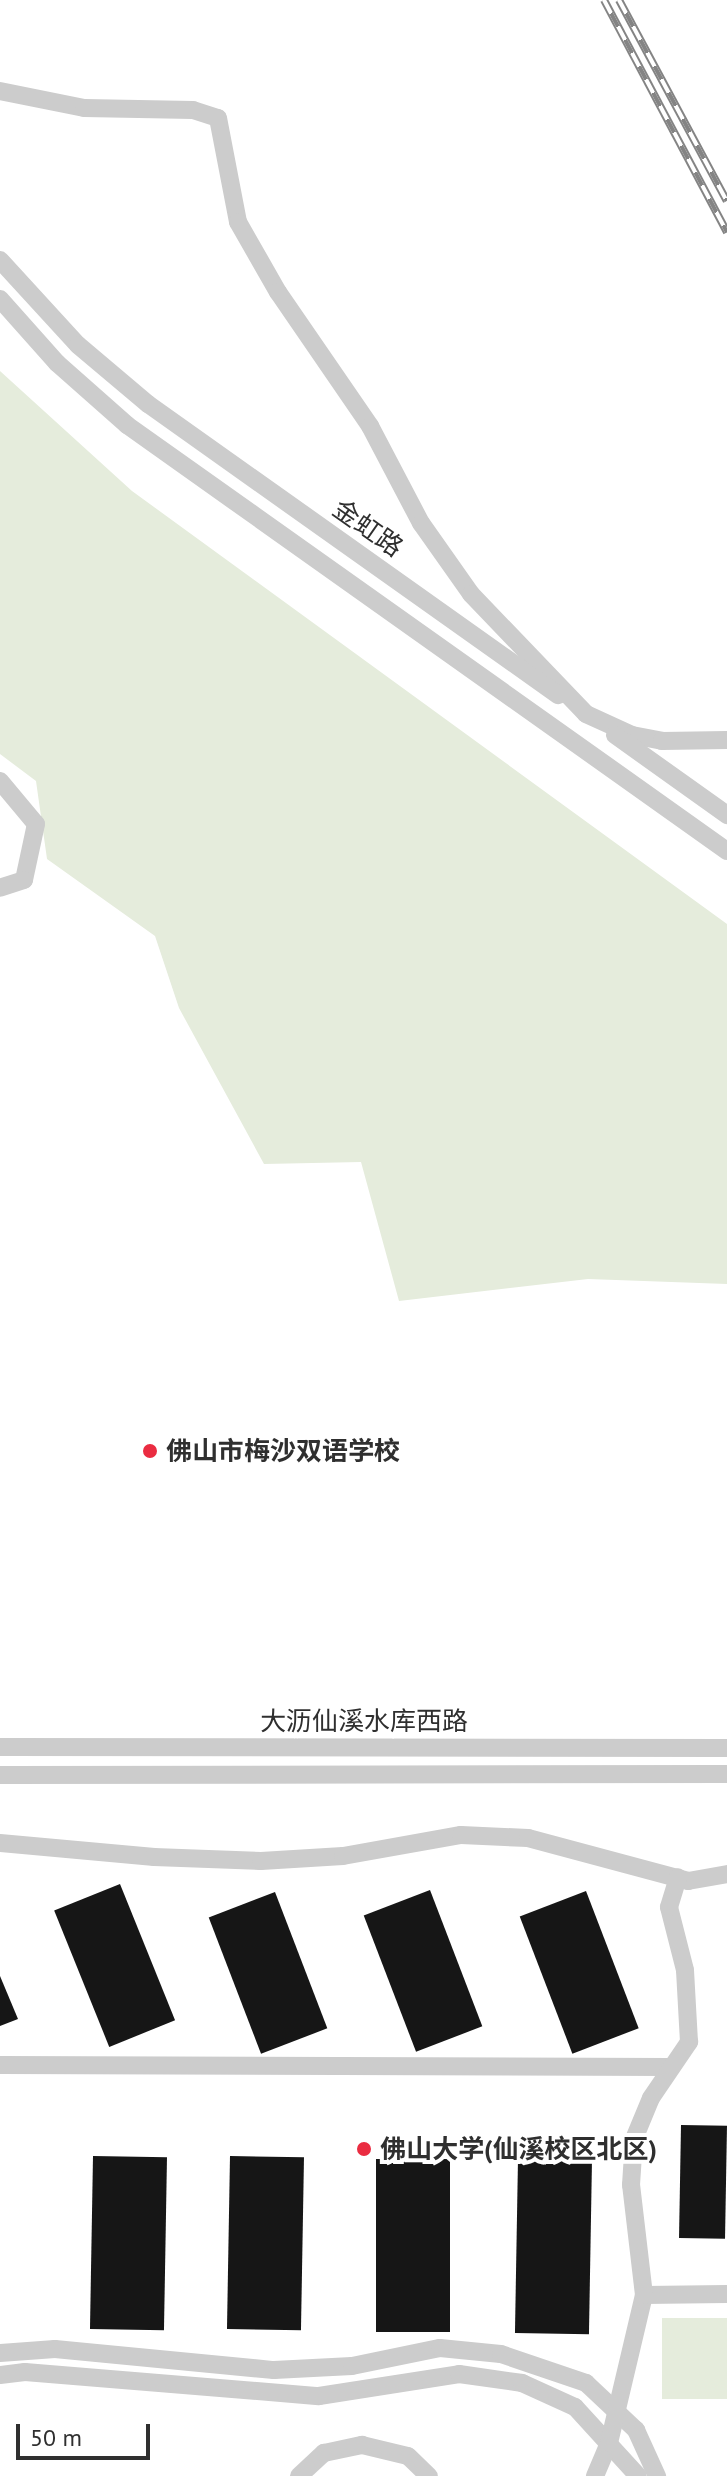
<!DOCTYPE html>
<html>
<head>
<meta charset="utf-8">
<style>
	body { margin:0 }
	#map { position:relative; width:727px; height:2476px; overflow:hidden; background:#fff; font-family:"PT Sans","Noto Sans SC",sans-serif }
	div>[style] { position:absolute }
	[style*='--x'] { left:calc(var(--x)*1px); top:calc(var(--y)*1px); width:calc(var(--w)*1px); rotate:calc(var(--a)*1deg) }
	.green>* { inset:0; background:#e5ecdc; transform-origin:0 0 }
	.building>* { inset:0; background:#161616; transform-origin:0 0 }
	.minor>* { height:18px; margin:-9px; padding:0 9px; transform-origin:9px; border-radius:9px; background:#ccc }
	.rail>* { height:8px; margin-top:-4px; transform-origin:0; background:repeating-linear-gradient(90deg,#fff 0 15px,#848484 0 30px); box-sizing:border-box; border-block:2px solid #848484 }
	.dots>* { width:22px; height:22px; translate:-50% -50%; box-sizing:border-box; border:4px solid #fff; border-radius:50% }
	span { translate:-50% -50%; white-space:nowrap; text-align:center; line-height:1.15; -webkit-text-stroke:8px #fff; paint-order:stroke }
	.street-label { font-size:26px; color:#2f2f2f }
	.poi-label { font-size:26px; color:#2f2f2f; font-weight:700 }
	.left { translate:0 -50%; text-align:left }
	.scale { position:absolute; left:16px; top:2424px; width:134px; height:36px; box-sizing:border-box; border:4px solid #2f2f2f; border-top:0; padding-left:10px; font-size:24px; line-height:28px; white-space:nowrap; color:#2f2f2f; -webkit-text-stroke:6px #fff; paint-order:stroke }
</style>
</head>
<body>
<div id="map">
	<div class="green">
		<div style="clip-path:polygon(0 371px,132px 491px,727px 924px,727px 1284px,588px 1279px,399px 1301px,361px 1162px,264px 1164px,179px 1008px,155px 936px,47px 859px,36px 781px,0 754px)"></div>
		<div style="left:662px;top:2318px;width:65px;height:81px"></div>
	</div>
	<div class="building">
		<div style="left:120px;top:1884px;width:147px;height:71px;rotate:68deg"></div>
		<div style="left:430px;top:1890px;width:146px;height:71px;rotate:69deg"></div>
		<div style="left:586px;top:1891px;width:147px;height:71px;rotate:69deg"></div>
		<div style="left:275px;top:1892px;width:146px;height:71px;rotate:69deg"></div>
		<div style="clip-path:polygon(0 1976px,18px 2019px,0 2026px)"></div>
		<div style="left:681px;top:2125px;width:46px;height:113px;rotate:1deg"></div>
		<div style="left:93px;top:2156px;width:74px;height:173px;rotate:1deg"></div>
		<div style="left:230px;top:2156px;width:74px;height:173px;rotate:1deg"></div>
		<div style="left:376px;top:2159px;width:74px;height:173px"></div>
		<div style="left:518px;top:2159px;width:74px;height:174px;rotate:1deg"></div>
	</div>
	<div class="minor">
		<div style="--x:0;--y:91;--w:86;--a:11.4"></div>
		<div style="--x:84;--y:108;--w:109;--a:1.1"></div>
		<div style="--x:193;--y:110;--w:26;--a:18"></div>
		<div style="--x:218;--y:118;--w:106;--a:79.1"></div>
		<div style="--x:238;--y:222;--w:81;--a:60.3"></div>
		<div style="--x:278;--y:292;--w:163;--a:55.5"></div>
		<div style="--x:370;--y:426;--w:110;--a:62.3"></div>
		<div style="--x:421;--y:523;--w:87;--a:54.8"></div>
		<div style="--x:471;--y:594;--w:166;--a:46.2"></div>
		<div style="--x:586;--y:714;--w:51;--a:24.5"></div>
		<div style="--x:632;--y:735;--w:31;--a:11"></div>
		<div style="--x:662;--y:741;--w:65;--a:-0.9"></div>
		<div style="--x:0;--y:260;--w:115;--a:47.5"></div>
		<div style="--x:78;--y:345;--w:92;--a:40.1"></div>
		<div style="--x:148;--y:404;--w:503;--a:35.37"></div>
		<div style="--x:0;--y:299;--w:86;--a:48.3"></div>
		<div style="--x:57;--y:363;--w:94;--a:41.5"></div>
		<div style="--x:127;--y:425;--w:736;--a:35.37"></div>
		<div style="--x:615;--y:735;--w:138;--a:35.5"></div>
		<div style="--x:0;--y:781;--w:56;--a:50.1"></div>
		<div style="--x:36;--y:824;--w:57;--a:102.1"></div>
		<div style="--x:24;--y:880;--w:25;--a:162"></div>
		<div style="--x:0;--y:1747;--w:727;--a:0.08"></div>
		<div style="--x:0;--y:1775;--w:727;--a:-0.08"></div>
		<div style="--x:0;--y:1843;--w:155;--a:5.2"></div>
		<div style="--x:154;--y:1857;--w:107;--a:2.1"></div>
		<div style="--x:261;--y:1861;--w:82;--a:-3.5"></div>
		<div style="--x:343;--y:1856;--w:120;--a:-10.1"></div>
		<div style="--x:461;--y:1835;--w:67;--a:2.6"></div>
		<div style="--x:528;--y:1838;--w:166;--a:15"></div>
		<div style="--x:688;--y:1881;--w:40;--a:-10"></div>
		<div style="--x:0;--y:2065;--w:671;--a:0.17"></div>
		<div style="--x:644;--y:2295;--w:83;--a:-0.7"></div>
		<div style="--x:0;--y:2353;--w:55;--a:-4.2"></div>
		<div style="--x:55;--y:2349;--w:220;--a:5.5"></div>
		<div style="--x:274;--y:2370;--w:78;--a:-2.9"></div>
		<div style="--x:352;--y:2366;--w:90;--a:-11.6"></div>
		<div style="--x:440;--y:2348;--w:61;--a:5.6"></div>
		<div style="--x:501;--y:2354;--w:90;--a:18.8"></div>
		<div style="--x:586;--y:2383;--w:69;--a:43.2"></div>
		<div style="--x:636;--y:2430;--w:51;--a:65.5"></div>
		<div style="--x:0;--y:2375;--w:25;--a:-7"></div>
		<div style="--x:25;--y:2372;--w:295;--a:4.7"></div>
		<div style="--x:319;--y:2396;--w:142;--a:-8.9"></div>
		<div style="--x:459;--y:2374;--w:64;--a:8.1"></div>
		<div style="--x:522;--y:2383;--w:58;--a:24.4"></div>
		<div style="--x:575;--y:2407;--w:93;--a:47.6"></div>
		<div style="--x:299;--y:2476;--w:34;--a:-43"></div>
		<div style="--x:324;--y:2453;--w:39;--a:-12"></div>
		<div style="--x:362;--y:2445;--w:47;--a:13.4"></div>
		<div style="--x:408;--y:2456;--w:29;--a:44"></div>
		<div style="--x:595;--y:2476;--w:36;--a:-67"></div>
		<div style="--x:609;--y:2443;--w:152;--a:-76.7"></div>
		<div style="--x:644;--y:2295;--w:111;--a:-96.7"></div>
		<div style="--x:631;--y:2185;--w:46;--a:-86.3"></div>
		<div style="--x:634;--y:2139;--w:44;--a:-67.5"></div>
		<div style="--x:651;--y:2098;--w:68;--a:-55.8"></div>
		<div style="--x:689;--y:2042;--w:72;--a:-93.2"></div>
		<div style="--x:685;--y:1970;--w:65;--a:-104.3"></div>
		<div style="--x:669;--y:1907;--w:31;--a:-73"></div>
	</div>
	<div class="rail">
		<div style="--x:604;--y:0;--w:263;--a:62.1"></div>
		<div style="--x:619;--y:0;--w:228;--a:61.8"></div>
	</div>
	<div class="dots">
		<div style="left:150px;top:1451px;background:#ea2c41"></div>
		<div style="left:364px;top:2149px;background:#ea2c41"></div>
	</div>
	<div class="street-label">
		<span style="left:368px;top:528px;rotate:35deg">金虹路</span>
		<span style="left:364px;top:1721px">大沥仙溪水库西路</span>
	</div>
	<div class="poi-label">
		<span class="left" style="left:166px;top:1451px">佛山市梅沙双语学校</span>
		<span class="left" style="left:380px;top:2149px">佛山大学(仙溪校区北区)</span>
	</div>
	<div class="scale">50 m</div>
</div>
</body>
</html>
